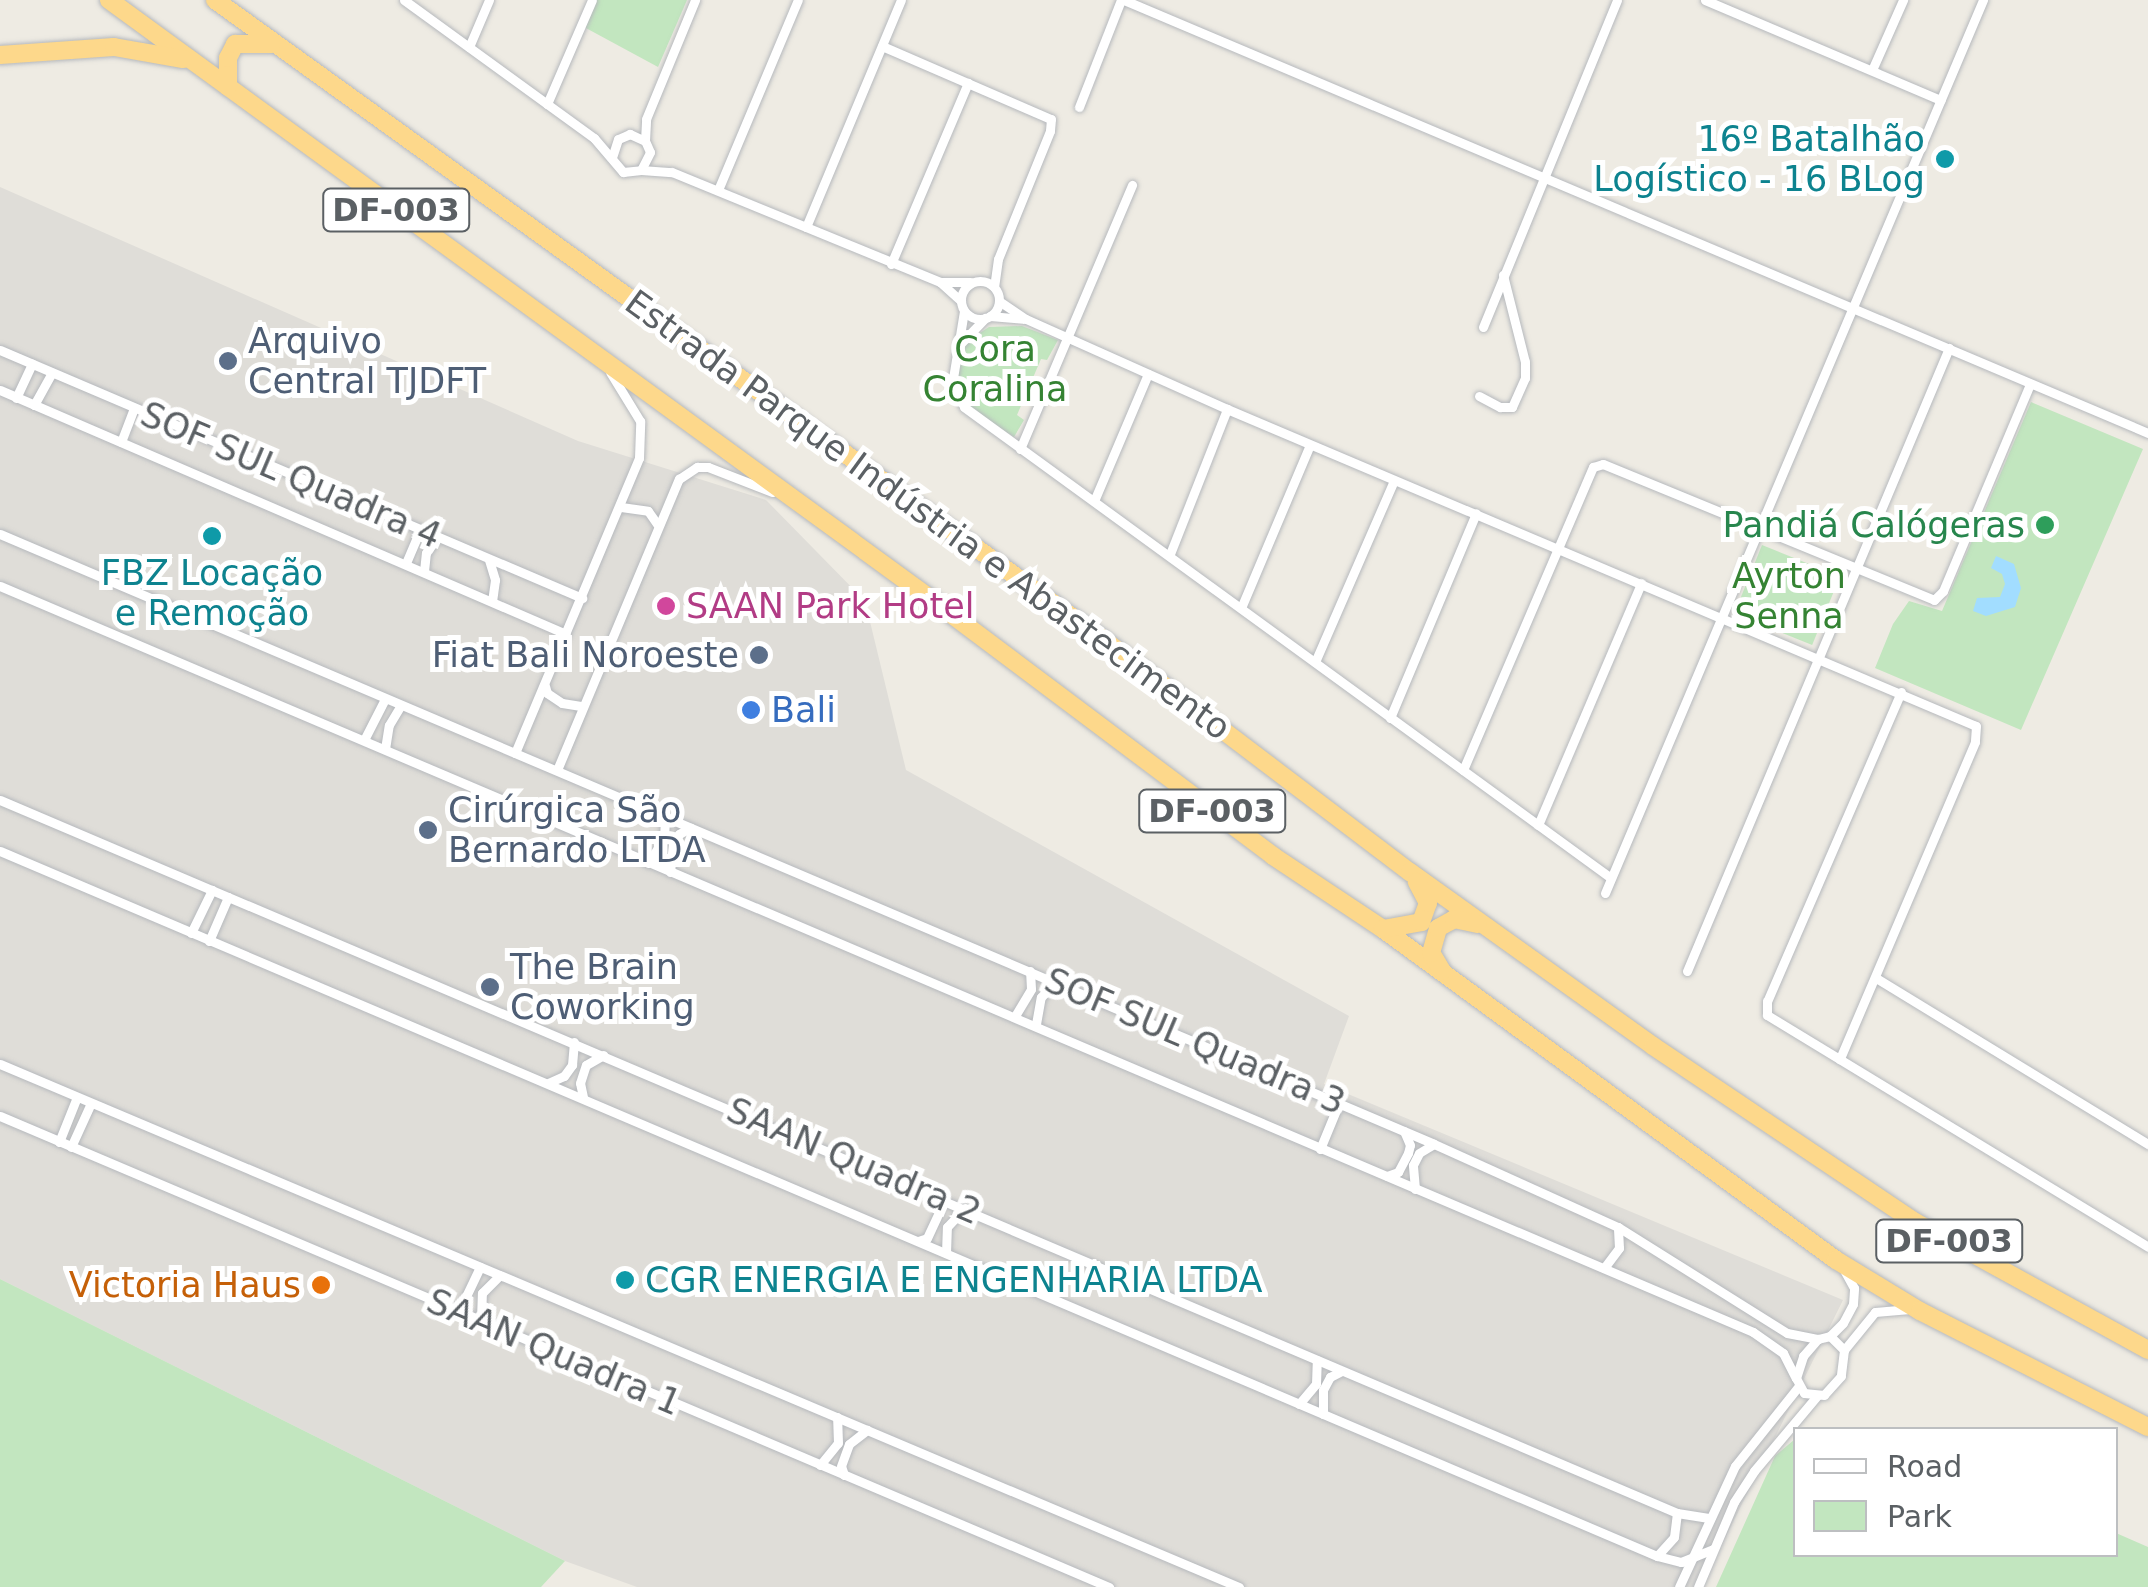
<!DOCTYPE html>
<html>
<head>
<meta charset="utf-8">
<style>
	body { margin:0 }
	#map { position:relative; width:2148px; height:1587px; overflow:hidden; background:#eeebe3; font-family:"DejaVu Sans",sans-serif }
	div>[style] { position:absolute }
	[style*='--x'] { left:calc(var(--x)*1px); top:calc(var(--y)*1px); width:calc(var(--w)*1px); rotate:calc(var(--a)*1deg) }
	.industrial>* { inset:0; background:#dfddd8 }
	.green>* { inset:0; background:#c2e6bf; transform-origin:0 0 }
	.water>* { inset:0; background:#a2ddff }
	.roads { filter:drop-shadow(0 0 2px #b6b9bd) drop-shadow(0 0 2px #b6b9bd) }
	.street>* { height:9px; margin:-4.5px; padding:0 4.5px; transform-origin:4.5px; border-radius:4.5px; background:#fff }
	.street>.ring { margin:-4.5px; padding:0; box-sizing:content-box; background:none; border:9px solid #fff; border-radius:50% }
	.highway>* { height:18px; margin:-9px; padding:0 9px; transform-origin:9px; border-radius:9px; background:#fdd88b }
	.dots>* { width:28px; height:28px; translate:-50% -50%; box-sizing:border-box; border:5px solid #fff; border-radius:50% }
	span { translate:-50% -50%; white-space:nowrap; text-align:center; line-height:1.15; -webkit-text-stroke:10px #fff; paint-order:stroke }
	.shield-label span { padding:2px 8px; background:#fff; border:2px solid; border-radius:8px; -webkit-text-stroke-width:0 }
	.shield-label { font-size:32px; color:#5b6064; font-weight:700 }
	.culture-label { font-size:35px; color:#0d838f }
	.right { translate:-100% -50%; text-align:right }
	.left { translate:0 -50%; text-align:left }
	.service-label { font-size:35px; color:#4e5e75 }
	.park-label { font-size:35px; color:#358333 }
	.street-label { font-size:35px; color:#5b6064 }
	.leisure-label { font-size:35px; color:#27864d }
	.hotel-label { font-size:35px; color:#b23c85 }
	.shop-label { font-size:35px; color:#366cbe }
	.food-label { font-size:35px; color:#c56008 }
	.legend { position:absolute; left:1793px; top:1427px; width:325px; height:130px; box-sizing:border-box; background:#fff; border:2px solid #bdbfc1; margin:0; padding:12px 18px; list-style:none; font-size:30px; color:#5b6064 }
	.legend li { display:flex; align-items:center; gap:20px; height:50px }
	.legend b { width:50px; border:2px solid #bdbfc1 }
</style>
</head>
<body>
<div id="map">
	<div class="industrial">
		<div style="clip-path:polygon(0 187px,578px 441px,766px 500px,865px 601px,906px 770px,1349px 1016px,1324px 1084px,1843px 1300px,1701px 1587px,637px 1587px,565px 1561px,0 1279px)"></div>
	</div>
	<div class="green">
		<div style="clip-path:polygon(595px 0,687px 0,658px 67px,584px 27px)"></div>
		<div style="clip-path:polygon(1022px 326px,1058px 340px,1047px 360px,1041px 359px,1017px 415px,1024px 420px,1014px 437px,971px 409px,956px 379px,966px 342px,989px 327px)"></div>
		<div style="clip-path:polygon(2031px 402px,2143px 449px,2021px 730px,1875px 668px,1893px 624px,1909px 601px,1942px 611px)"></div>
		<div style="left:1762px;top:545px;width:84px;height:74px;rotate:22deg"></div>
		<div style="clip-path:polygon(0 1279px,565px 1561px,541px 1587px,0 1587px)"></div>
		<div style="clip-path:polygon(1795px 1439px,1796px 1554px,2116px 1554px,2116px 1533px,2148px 1547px,2148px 1587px,1716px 1587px,1775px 1456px)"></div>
	</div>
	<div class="water">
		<div style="clip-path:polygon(1996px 556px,2014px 564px,2021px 588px,2015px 607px,1986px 616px,1973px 611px,1977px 598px,2000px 597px,2005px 584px,2002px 574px,1991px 568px)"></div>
	</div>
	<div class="roads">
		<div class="street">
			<div style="--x:404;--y:0;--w:235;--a:36"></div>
			<div style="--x:594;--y:138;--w:45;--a:49.5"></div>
			<div style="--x:623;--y:172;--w:18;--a:-6"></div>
			<div style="--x:641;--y:170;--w:20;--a:-63"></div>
			<div style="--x:650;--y:152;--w:12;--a:-114"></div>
			<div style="--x:645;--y:141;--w:17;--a:-155"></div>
			<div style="--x:630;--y:134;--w:13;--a:157"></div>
			<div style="--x:618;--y:139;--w:20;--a:108"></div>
			<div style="--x:1124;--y:0;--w:1112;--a:22.92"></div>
			<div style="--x:1705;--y:0;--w:256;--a:23"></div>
			<div style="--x:882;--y:46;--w:184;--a:23.4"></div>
			<div style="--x:1051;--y:119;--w:12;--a:95"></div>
			<div style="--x:1050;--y:131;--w:138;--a:112.1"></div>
			<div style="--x:998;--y:259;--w:28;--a:98"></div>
			<div style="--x:469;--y:47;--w:51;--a:-66.9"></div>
			<div style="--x:1872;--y:70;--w:77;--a:-66.1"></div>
			<div style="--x:547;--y:104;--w:113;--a:-66.6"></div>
			<div style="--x:1079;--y:107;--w:115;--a:-68.6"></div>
			<div style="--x:645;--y:141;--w:22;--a:-87"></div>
			<div style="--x:646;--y:119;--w:129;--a:-67.6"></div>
			<div style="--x:641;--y:170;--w:31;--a:4"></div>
			<div style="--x:672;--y:172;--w:290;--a:22.3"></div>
			<div style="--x:718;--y:190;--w:206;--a:-67.2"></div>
			<div style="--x:806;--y:227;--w:246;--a:-67.3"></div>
			<div style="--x:891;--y:264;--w:197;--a:-67"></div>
			<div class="ring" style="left:961px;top:281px;width:29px;height:29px"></div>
			<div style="--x:961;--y:301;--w:28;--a:-138"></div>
			<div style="--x:940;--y:282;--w:30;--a:0"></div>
			<div style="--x:999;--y:301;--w:32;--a:34"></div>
			<div style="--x:1026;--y:319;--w:220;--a:24.1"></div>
			<div style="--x:1227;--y:409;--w:813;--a:22.94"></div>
			<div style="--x:1976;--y:726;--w:16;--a:94"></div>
			<div style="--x:1975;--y:742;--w:345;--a:113.1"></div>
			<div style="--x:964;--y:311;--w:74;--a:99.3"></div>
			<div style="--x:952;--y:384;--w:26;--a:62"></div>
			<div style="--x:964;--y:407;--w:800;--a:36.05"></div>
			<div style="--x:990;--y:316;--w:33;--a:5"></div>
			<div style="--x:1483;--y:327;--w:353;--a:-67.7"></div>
			<div style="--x:961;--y:343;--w:35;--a:-46"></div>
			<div style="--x:0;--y:350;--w:633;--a:23.08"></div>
			<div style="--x:0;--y:390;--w:616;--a:23.32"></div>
			<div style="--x:1479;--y:396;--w:24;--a:28"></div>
			<div style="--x:1500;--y:407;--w:12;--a:0"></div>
			<div style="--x:1512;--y:407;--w:32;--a:-66"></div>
			<div style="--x:1525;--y:378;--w:16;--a:-90"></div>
			<div style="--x:1525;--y:362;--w:90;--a:-104.2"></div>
			<div style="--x:16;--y:398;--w:38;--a:-65"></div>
			<div style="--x:34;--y:405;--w:37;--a:-61"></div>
			<div style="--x:121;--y:442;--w:36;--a:-69"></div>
			<div style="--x:1020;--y:449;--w:287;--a:-67"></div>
			<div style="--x:1094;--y:501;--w:138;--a:-67"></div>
			<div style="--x:621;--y:507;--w:27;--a:8"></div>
			<div style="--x:648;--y:511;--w:16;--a:55"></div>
			<div style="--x:0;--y:534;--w:1558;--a:23.04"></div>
			<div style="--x:1434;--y:1144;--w:202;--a:24.3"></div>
			<div style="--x:1618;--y:1227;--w:199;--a:32.1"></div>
			<div style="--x:1787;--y:1333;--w:32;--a:11"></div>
			<div style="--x:1170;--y:554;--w:156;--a:-68.5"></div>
			<div style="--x:489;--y:560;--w:21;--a:73"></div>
			<div style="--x:495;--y:580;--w:21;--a:98"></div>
			<div style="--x:406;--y:563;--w:36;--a:-67"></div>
			<div style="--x:424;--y:571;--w:18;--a:-84"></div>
			<div style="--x:426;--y:553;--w:19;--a:-55"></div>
			<div style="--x:0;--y:586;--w:1905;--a:23.05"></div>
			<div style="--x:1753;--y:1332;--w:37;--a:35"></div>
			<div style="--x:1783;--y:1353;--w:28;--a:63"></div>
			<div style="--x:1241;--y:608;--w:177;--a:-67.1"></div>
			<div style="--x:1315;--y:662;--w:198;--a:-66.5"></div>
			<div style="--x:545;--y:686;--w:7;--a:74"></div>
			<div style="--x:547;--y:693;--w:18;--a:34"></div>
			<div style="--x:562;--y:703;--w:19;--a:9"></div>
			<div style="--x:1901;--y:692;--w:337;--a:113.4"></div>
			<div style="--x:1767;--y:1001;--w:14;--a:90"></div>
			<div style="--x:1767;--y:1015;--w:446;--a:31.3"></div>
			<div style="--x:1390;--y:718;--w:222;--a:-67.2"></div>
			<div style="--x:364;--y:740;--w:46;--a:-62.9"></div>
			<div style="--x:385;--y:749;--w:24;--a:-81"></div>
			<div style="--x:389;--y:725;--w:23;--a:-59"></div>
			<div style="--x:515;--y:753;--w:320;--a:-67.2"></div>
			<div style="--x:639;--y:458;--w:37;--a:-88"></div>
			<div style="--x:640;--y:421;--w:57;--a:-121.5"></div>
			<div style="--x:557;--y:770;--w:316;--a:-67.3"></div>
			<div style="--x:679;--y:479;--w:22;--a:-34"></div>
			<div style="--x:697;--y:467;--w:11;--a:0"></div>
			<div style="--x:708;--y:467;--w:69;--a:21.3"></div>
			<div style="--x:1463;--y:770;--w:330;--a:-66.8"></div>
			<div style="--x:1593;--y:467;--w:10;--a:-17"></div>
			<div style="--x:1603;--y:464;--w:358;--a:22.3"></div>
			<div style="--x:1934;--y:600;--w:13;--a:-45"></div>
			<div style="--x:1943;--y:591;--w:225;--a:-67.2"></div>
			<div style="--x:0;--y:800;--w:1822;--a:23.03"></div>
			<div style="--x:1677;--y:1513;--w:32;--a:9"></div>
			<div style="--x:1538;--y:825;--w:263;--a:-66.9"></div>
			<div style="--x:0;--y:851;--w:1801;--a:23.05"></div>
			<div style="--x:1657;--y:1556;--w:25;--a:14"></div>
			<div style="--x:1681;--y:1562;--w:35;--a:-22"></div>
			<div style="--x:648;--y:863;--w:30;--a:-57"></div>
			<div style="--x:664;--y:838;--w:17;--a:-87"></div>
			<div style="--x:665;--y:821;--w:9;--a:-131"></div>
			<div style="--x:670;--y:872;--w:29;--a:-84"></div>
			<div style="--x:673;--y:843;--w:11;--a:-56"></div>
			<div style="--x:679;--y:834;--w:13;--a:-29"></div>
			<div style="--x:1605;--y:893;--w:970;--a:-67.06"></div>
			<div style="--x:191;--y:933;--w:48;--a:-64"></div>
			<div style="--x:209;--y:941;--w:48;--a:-66.6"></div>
			<div style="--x:1687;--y:971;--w:676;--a:-67.19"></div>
			<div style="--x:1876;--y:978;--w:319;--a:31.4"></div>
			<div style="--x:1015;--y:1016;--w:31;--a:-59"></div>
			<div style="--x:1031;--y:989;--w:18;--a:-93"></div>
			<div style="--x:1036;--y:1024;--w:27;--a:-80"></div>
			<div style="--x:1041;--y:997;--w:21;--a:-45"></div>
			<div style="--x:0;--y:1064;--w:1345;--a:22.89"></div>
			<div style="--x:548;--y:1083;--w:17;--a:-24"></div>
			<div style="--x:564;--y:1076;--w:14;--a:-54"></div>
			<div style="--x:572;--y:1065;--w:23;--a:-85"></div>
			<div style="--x:583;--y:1097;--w:14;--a:-102"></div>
			<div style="--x:580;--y:1083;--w:19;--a:-72"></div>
			<div style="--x:586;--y:1065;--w:20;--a:-30"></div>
			<div style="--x:0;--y:1116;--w:1205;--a:23.01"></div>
			<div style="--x:59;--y:1142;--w:48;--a:-68.2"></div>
			<div style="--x:71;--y:1147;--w:48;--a:-65.6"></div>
			<div style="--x:1320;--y:1149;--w:50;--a:-67.6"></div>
			<div style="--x:1387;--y:1176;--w:12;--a:-20"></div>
			<div style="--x:1398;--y:1172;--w:21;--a:-62"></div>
			<div style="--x:1408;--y:1153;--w:8;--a:-76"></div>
			<div style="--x:1410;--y:1145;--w:15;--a:-113"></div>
			<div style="--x:1415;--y:1189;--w:24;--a:-95"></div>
			<div style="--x:1413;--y:1165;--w:13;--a:-63"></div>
			<div style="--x:1419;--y:1153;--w:17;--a:-31"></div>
			<div style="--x:918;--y:1241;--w:9;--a:-18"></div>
			<div style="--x:927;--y:1238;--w:29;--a:-65"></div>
			<div style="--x:939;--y:1212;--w:17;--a:-111"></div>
			<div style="--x:946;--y:1253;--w:26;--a:-88"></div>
			<div style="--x:947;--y:1227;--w:26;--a:-47"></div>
			<div style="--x:1604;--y:1268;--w:25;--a:-53"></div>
			<div style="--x:1619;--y:1248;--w:21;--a:-93"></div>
			<div style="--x:459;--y:1311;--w:49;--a:-64.5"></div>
			<div style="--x:481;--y:1319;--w:26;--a:-88"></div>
			<div style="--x:482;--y:1293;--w:25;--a:-45"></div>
			<div style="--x:1830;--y:1336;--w:20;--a:45"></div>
			<div style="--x:1844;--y:1350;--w:26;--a:97"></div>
			<div style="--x:1841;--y:1376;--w:25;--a:132"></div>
			<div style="--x:1824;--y:1395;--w:20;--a:-174"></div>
			<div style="--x:1804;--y:1393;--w:17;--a:-118"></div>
			<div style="--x:1796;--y:1378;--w:23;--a:-72"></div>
			<div style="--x:1803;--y:1356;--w:23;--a:-49"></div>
			<div style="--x:1818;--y:1339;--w:12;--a:-14"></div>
			<div style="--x:1830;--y:1336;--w:18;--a:-45"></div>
			<div style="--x:1843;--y:1323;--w:21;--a:-62"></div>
			<div style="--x:1853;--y:1304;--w:16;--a:-86"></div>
			<div style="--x:1854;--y:1288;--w:21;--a:-119"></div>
			<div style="--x:1844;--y:1350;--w:49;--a:-50.8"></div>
			<div style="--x:1875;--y:1312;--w:32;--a:-5"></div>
			<div style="--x:1299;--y:1404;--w:26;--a:-50"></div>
			<div style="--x:1316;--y:1384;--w:24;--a:-88"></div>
			<div style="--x:1323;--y:1414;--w:24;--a:-90"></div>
			<div style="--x:1323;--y:1390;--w:15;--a:-62"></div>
			<div style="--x:1330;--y:1377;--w:13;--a:-27"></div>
			<div style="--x:820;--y:1465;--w:28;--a:-51"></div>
			<div style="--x:838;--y:1443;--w:26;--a:-92"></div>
			<div style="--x:844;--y:1475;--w:9;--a:-108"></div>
			<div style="--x:841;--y:1466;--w:23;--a:-70"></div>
			<div style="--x:849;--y:1444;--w:23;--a:-38"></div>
			<div style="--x:1657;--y:1556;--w:25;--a:-48"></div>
			<div style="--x:1674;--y:1537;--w:24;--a:-83"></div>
			<div style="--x:1679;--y:1587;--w:133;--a:-65.2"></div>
			<div style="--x:1735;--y:1466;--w:101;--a:-51.4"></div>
			<div style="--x:1698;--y:1587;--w:92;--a:-67"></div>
			<div style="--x:1734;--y:1502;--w:37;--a:-57"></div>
			<div style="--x:1754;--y:1471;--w:98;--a:-50"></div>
		</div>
		<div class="highway">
			<div style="--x:109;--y:0;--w:1017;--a:36.08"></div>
			<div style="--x:931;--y:599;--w:428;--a:36.9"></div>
			<div style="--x:1273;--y:856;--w:132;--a:33.6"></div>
			<div style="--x:1383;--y:929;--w:561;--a:36.16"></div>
			<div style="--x:1836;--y:1260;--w:98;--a:31.3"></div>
			<div style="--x:1920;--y:1311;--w:256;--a:27"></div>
			<div style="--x:215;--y:0;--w:1095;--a:35.75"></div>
			<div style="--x:1104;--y:640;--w:384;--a:37.2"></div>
			<div style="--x:1410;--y:872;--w:299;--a:35.6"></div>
			<div style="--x:1653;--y:1046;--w:316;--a:33.9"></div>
			<div style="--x:1915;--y:1222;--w:266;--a:28.8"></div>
			<div style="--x:0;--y:55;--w:114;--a:-4"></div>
			<div style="--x:114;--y:47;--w:70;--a:9.9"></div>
			<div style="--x:228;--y:87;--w:29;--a:-90"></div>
			<div style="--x:228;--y:58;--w:16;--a:-63"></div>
			<div style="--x:235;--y:44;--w:37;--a:0"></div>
			<div style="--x:1383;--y:929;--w:39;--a:-10"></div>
			<div style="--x:1421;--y:922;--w:20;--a:-70"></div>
			<div style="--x:1428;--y:903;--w:24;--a:-118"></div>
			<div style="--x:1442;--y:971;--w:21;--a:-121"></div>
			<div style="--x:1431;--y:953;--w:26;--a:-74"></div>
			<div style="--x:1438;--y:928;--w:18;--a:-29"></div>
			<div style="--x:1454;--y:919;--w:24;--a:12"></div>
		</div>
	</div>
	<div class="dots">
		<div style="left:1945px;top:159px;background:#0f9aa8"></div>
		<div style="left:228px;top:361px;background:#5c6f8a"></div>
		<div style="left:2045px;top:525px;background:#2e9e5b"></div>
		<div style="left:212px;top:536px;background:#0f9aa8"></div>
		<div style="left:666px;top:606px;background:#d1479c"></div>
		<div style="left:759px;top:655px;background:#5c6f8a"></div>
		<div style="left:751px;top:710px;background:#3f7fe0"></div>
		<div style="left:428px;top:830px;background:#5c6f8a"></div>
		<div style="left:490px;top:987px;background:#5c6f8a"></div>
		<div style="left:625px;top:1280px;background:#0f9aa8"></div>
		<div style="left:321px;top:1285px;background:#e8710a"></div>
	</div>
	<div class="shield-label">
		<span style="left:396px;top:210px">DF-003</span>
		<span style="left:1212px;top:811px">DF-003</span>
		<span style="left:1949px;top:1241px">DF-003</span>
	</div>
	<div class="culture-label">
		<span class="right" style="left:1925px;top:159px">16º Batalhão<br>Logístico - 16 BLog</span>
		<span style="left:212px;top:593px">FBZ Locação<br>e Remoção</span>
		<span class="left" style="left:645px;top:1280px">CGR ENERGIA E ENGENHARIA LTDA</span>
	</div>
	<div class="service-label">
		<span class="left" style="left:248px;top:361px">Arquivo<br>Central TJDFT</span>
		<span class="right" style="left:739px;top:655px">Fiat Bali Noroeste</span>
		<span class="left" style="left:448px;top:830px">Cirúrgica São<br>Bernardo LTDA</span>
		<span class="left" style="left:510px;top:987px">The Brain<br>Coworking</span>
	</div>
	<div class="park-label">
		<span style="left:995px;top:369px">Cora<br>Coralina</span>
		<span style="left:1789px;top:596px">Ayrton<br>Senna</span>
	</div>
	<div class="street-label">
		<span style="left:291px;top:475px;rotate:23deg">SOF SUL Quadra 4</span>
		<span style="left:928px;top:515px;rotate:36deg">Estrada Parque Indústria e Abastecimento</span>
		<span style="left:1195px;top:1041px;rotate:23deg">SOF SUL Quadra 3</span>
		<span style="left:854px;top:1161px;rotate:23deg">SAAN Quadra 2</span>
		<span style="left:554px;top:1352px;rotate:23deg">SAAN Quadra 1</span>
	</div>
	<div class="leisure-label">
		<span class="right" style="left:2025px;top:525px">Pandiá Calógeras</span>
	</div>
	<div class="hotel-label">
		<span class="left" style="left:686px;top:606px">SAAN Park Hotel</span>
	</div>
	<div class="shop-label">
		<span class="left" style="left:771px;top:710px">Bali</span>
	</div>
	<div class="food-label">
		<span class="right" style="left:301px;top:1285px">Victoria Haus</span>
	</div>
	<ul class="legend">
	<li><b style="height:12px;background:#fff"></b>Road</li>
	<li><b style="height:28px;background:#c2e6bf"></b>Park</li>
	</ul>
</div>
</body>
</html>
